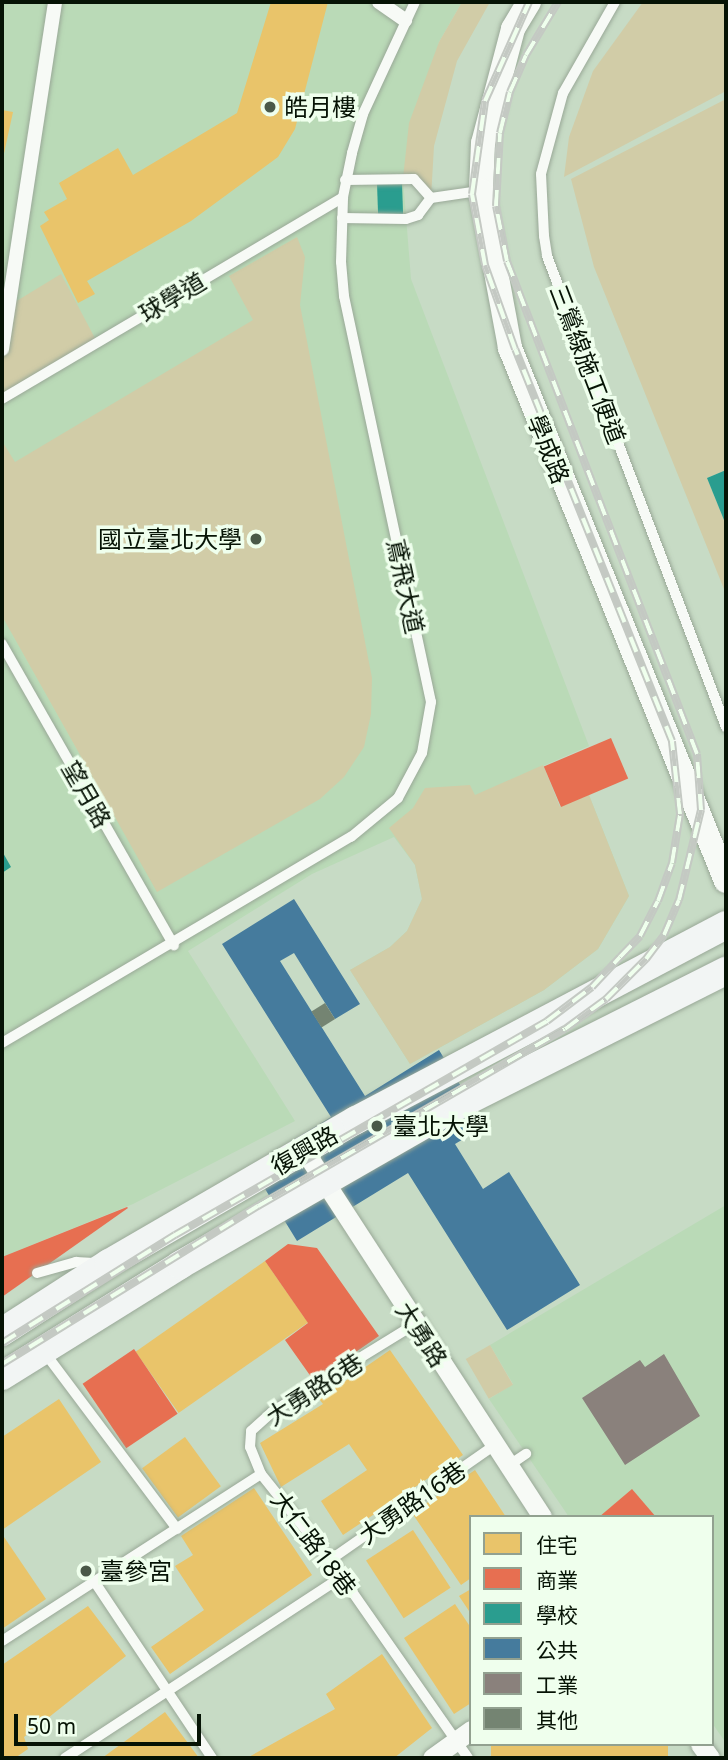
<!DOCTYPE html>
<html>
<head>
<meta charset="utf-8">
<style>
	body { margin:0 }
	#map { position:relative; width:728px; height:1760px; overflow:hidden; background:#c7dbc5; font-family:"Noto Sans","Noto Sans TC",sans-serif }
	div>[style] { position:absolute }
	[style*='--x'] { left:calc(var(--x)*1px); top:calc(var(--y)*1px); width:calc(var(--w)*1px); rotate:calc(var(--a)*1deg) }
	.built>* { inset:0; background:#badab7 }
	.green>* { inset:0; background:#d1cca7; transform-origin:0 0 }
	.homes>* { inset:0; background:#e9c46a; transform-origin:0 0 }
	.shops>* { inset:0; background:#e76f51; transform-origin:0 0 }
	.schools>* { inset:0; background:#2a9d8f; transform-origin:0 0 }
	.public>* { inset:0; background:#457b9d }
	.industry>* { inset:0; background:#8a817c }
	.building>* { inset:0; background:#748472; transform-origin:0 0 }
	.roads { filter:drop-shadow(0 0 2px #99a897) drop-shadow(0 0 2px #99a897) }
	.service>* { height:10px; margin:-5px; padding:0 5px; transform-origin:5px; border-radius:5px; background:#f7faf6 }
	.pedestrian>* { height:14px; margin:-7px; padding:0 7px; transform-origin:7px; border-radius:7px; background:#f7faf6 }
	.minor>* { height:19px; margin:-9.5px; padding:0 9.5px; transform-origin:9.5px; border-radius:9.5px; background:#f7faf6 }
	.tertiary>* { height:24px; margin:-12px; padding:0 12px; transform-origin:12px; border-radius:12px; background:#f7faf6 }
	.secondary>* { height:28px; margin:-14px; padding:0 14px; transform-origin:14px; border-radius:14px; background:#f2f5f4 }
	.rail>* { height:8px; margin-top:-4px; transform-origin:0; background:repeating-linear-gradient(90deg,#efffed 0 16px,#c4c9c3 0 32px); box-sizing:border-box; border-block:2px solid #c4c9c3 }
	.dots>* { width:19px; height:19px; translate:-50% -50%; box-sizing:border-box; border:4px solid #efffed; border-radius:50% }
	span { translate:-50% -50%; white-space:nowrap; text-align:center; line-height:1.15; -webkit-text-stroke:7px #efffed; paint-order:stroke }
	.poi-label { font-size:24px; color:#061305 }
	.left { translate:0 -50%; text-align:left }
	.right { translate:-100% -50%; text-align:right }
	.street-label { font-size:24px; color:#061305 }
	.frame { position:absolute; inset:0; border:4px solid #061305; pointer-events:none }
	.legend { position:absolute; left:469px; top:1515px; width:245px; height:231px; box-sizing:border-box; background:#efffed; border:2px solid #92a190; margin:0; padding:9px 12px; list-style:none; font-size:21px; color:#061305 }
	.legend li { display:flex; align-items:center; gap:14px; height:35px }
	.legend b { width:35px; border:2px solid #92a190 }
	.scale { position:absolute; left:14px; top:1714px; width:187px; height:32px; box-sizing:border-box; border:4px solid #061305; border-top:0; padding-left:9px; font-size:21px; line-height:24px; white-space:nowrap; color:#061305; -webkit-text-stroke:5px #efffed; paint-order:stroke }
</style>
</head>
<body>
<div id="map">
	<div class="built">
		<div style="clip-path:polygon(2px 2px,462px 2px,439px 42px,403px 178px,411px 279px,589px 746px,543px 766px,560px 807px,589px 795px,629px 896px,598px 949px,544px 990px,410px 1064px,350px 970px,390px 947px,407px 931px,422px 899px,415px 865px,394px 837px,312px 874px,188px 951px,295px 1121px,133px 1204px,2px 1257px)"></div>
		<div style="clip-path:polygon(726px 1205px,726px 1743px,712px 1723px,712px 1517px,569px 1517px,489px 1399px,513px 1384px,490px 1345px)"></div>
	</div>
	<div class="green">
		<div style="clip-path:polygon(462px 2px,490px 2px,457px 61px,434px 146px,431px 198px,425px 187px,403px 178px,409px 123px,439px 42px)"></div>
		<div style="clip-path:polygon(643px 2px,726px 2px,726px 91px,564px 177px,569px 137px,593px 71px)"></div>
		<div style="clip-path:polygon(726px 99px,726px 470px,707px 478px,726px 525px,726px 594px,594px 267px,571px 179px)"></div>
		<div style="clip-path:polygon(297px 237px,305px 257px,300px 305px,372px 678px,371px 714px,364px 747px,344px 777px,320px 799px,157px 892px,2px 616px,2px 441px,15px 462px,253px 320px,229px 276px)"></div>
		<div style="clip-path:polygon(61px 274px,97px 342px,2px 399px,2px 349px,10px 305px)"></div>
		<div style="clip-path:polygon(543px 765px,560px 807px,589px 795px,629px 896px,598px 949px,544px 990px,410px 1064px,350px 970px,390px 947px,407px 931px,422px 899px,415px 865px,389px 828px,413px 808px,425px 788px,470px 785px,475px 795px)"></div>
		<div style="left:490px;top:1345px;width:46px;height:28px;rotate:60deg"></div>
	</div>
	<div class="homes">
		<div style="clip-path:polygon(271px 2px,328px 2px,295px 129px,278px 157px,191px 221px,87px 281px,95px 294px,78px 303px,40px 226px,49px 220px,44px 212px,67px 199px,59px 183px,118px 148px,133px 175px,237px 113px)"></div>
		<div style="clip-path:polygon(2px 110px,13px 112px,3px 158px,2px 158px)"></div>
		<div style="left:265px;top:1261px;width:75px;height:158px;rotate:55deg"></div>
		<div style="clip-path:polygon(390px 1350px,463px 1455px,343px 1535px,321px 1501px,367px 1470px,349px 1444px,281px 1487px,260px 1443px,323px 1404px,319px 1399px)"></div>
		<div style="clip-path:polygon(59px 1399px,101px 1462px,2px 1530px,2px 1437px)"></div>
		<div style="left:185px;top:1437px;width:61px;height:53px;rotate:54deg"></div>
		<div style="clip-path:polygon(475px 1470px,506px 1517px,471px 1517px,471px 1578px,461px 1585px,412px 1513px)"></div>
		<div style="clip-path:polygon(254px 1488px,312px 1575px,170px 1674px,151px 1647px,204px 1610px,175px 1566px,193px 1555px,181px 1536px)"></div>
		<div style="left:413px;top:1530px;width:69px;height:56px;rotate:57deg"></div>
		<div style="clip-path:polygon(2px 1534px,46px 1599px,2px 1629px)"></div>
		<div style="clip-path:polygon(471px 1589px,471px 1614px,459px 1596px)"></div>
		<div style="clip-path:polygon(455px 1604px,471px 1628px,471px 1703px,454px 1714px,404px 1638px)"></div>
		<div style="clip-path:polygon(88px 1606px,126px 1656px,24px 1737px,28px 1749px,15px 1758px,2px 1758px,2px 1665px)"></div>
		<div style="clip-path:polygon(382px 1654px,432px 1728px,394px 1758px,247px 1758px,335px 1709px,326px 1694px)"></div>
		<div style="clip-path:polygon(165px 1712px,199px 1758px,102px 1758px)"></div>
		<div style="left:491px;top:1744px;width:177px;height:19px"></div>
	</div>
	<div class="shops">
		<div style="left:611px;top:738px;width:44px;height:73px;rotate:67deg"></div>
		<div style="clip-path:polygon(127px 1207px,128px 1208px,2px 1297px,2px 1257px)"></div>
		<div style="clip-path:polygon(288px 1244px,317px 1248px,379px 1336px,314px 1381px,285px 1340px,308px 1323px,265px 1261px)"></div>
		<div style="left:134px;top:1349px;width:78px;height:62px;rotate:56deg"></div>
		<div style="clip-path:polygon(632px 1489px,656px 1517px,599px 1517px)"></div>
	</div>
	<div class="schools">
		<div style="left:402px;top:183px;width:32px;height:25px;rotate:88deg"></div>
		<div style="clip-path:polygon(726px 470px,726px 525px,707px 478px)"></div>
		<div style="clip-path:polygon(2px 851px,11px 867px,2px 873px)"></div>
	</div>
	<div class="public">
		<div style="clip-path:polygon(294px 899px,360px 1004px,335px 1019px,294px 953px,280px 961px,365px 1096px,439px 1050px,485px 1126px,455px 1144px,483px 1189px,509px 1172px,580px 1285px,507px 1330px,408px 1173px,297px 1241px,251px 1166px,331px 1117px,222px 944px)"></div>
	</div>
	<div class="industry">
		<div style="clip-path:polygon(664px 1354px,700px 1416px,625px 1465px,582px 1398px,640px 1360px,645px 1367px)"></div>
	</div>
	<div class="building">
		<div style="left:325px;top:1003px;width:19px;height:16px;rotate:58deg"></div>
	</div>
	<div class="roads">
		<div class="service">
			<div style="--x:615;--y:2;--w:105;--a:119.7"></div>
			<div style="--x:563;--y:93;--w:84;--a:105.2"></div>
			<div style="--x:541;--y:174;--w:62;--a:87.2"></div>
			<div style="--x:544;--y:236;--w:20;--a:81"></div>
			<div style="--x:547;--y:256;--w:504;--a:69.19"></div>
			<div style="--x:345;--y:180;--w:69;--a:-0.8"></div>
			<div style="--x:414;--y:179;--w:25;--a:48"></div>
			<div style="--x:431;--y:198;--w:49;--a:-8.3"></div>
			<div style="--x:342;--y:218;--w:64;--a:0.9"></div>
			<div style="--x:406;--y:219;--w:13;--a:-18"></div>
			<div style="--x:418;--y:215;--w:21;--a:-53"></div>
			<div style="--x:2;--y:399;--w:396;--a:-30.6"></div>
			<div style="--x:2;--y:644;--w:347;--a:60.3"></div>
			<div style="--x:2;--y:1043;--w:405;--a:-30.6"></div>
			<div style="--x:351;--y:837;--w:61;--a:-39.7"></div>
			<div style="--x:398;--y:798;--w:51;--a:-61.9"></div>
			<div style="--x:422;--y:753;--w:52;--a:-80"></div>
			<div style="--x:431;--y:702;--w:415;--a:-102.1"></div>
			<div style="--x:344;--y:296;--w:34;--a:-95"></div>
			<div style="--x:341;--y:262;--w:65;--a:-88.2"></div>
			<div style="--x:343;--y:197;--w:45;--a:-78.4"></div>
			<div style="--x:352;--y:153;--w:41;--a:-74.2"></div>
			<div style="--x:363;--y:114;--w:123;--a:-65.1"></div>
			<div style="--x:37;--y:1273;--w:41;--a:-15.8"></div>
			<div style="--x:76;--y:1262;--w:18;--a:3"></div>
			<div style="--x:45;--y:1353;--w:220;--a:53.1"></div>
			<div style="--x:508;--y:1466;--w:22;--a:-34"></div>
			<div style="--x:261;--y:1474;--w:29;--a:-112"></div>
			<div style="--x:250;--y:1447;--w:16;--a:-86"></div>
			<div style="--x:251;--y:1431;--w:28;--a:-42"></div>
			<div style="--x:272;--y:1412;--w:168;--a:-31.6"></div>
			<div style="--x:330;--y:1560;--w:201;--a:-34.9"></div>
			<div style="--x:94;--y:1581;--w:213;--a:56.3"></div>
			<div style="--x:2;--y:1641;--w:308;--a:-32.8"></div>
			<div style="--x:261;--y:1474;--w:110;--a:51.3"></div>
			<div style="--x:330;--y:1560;--w:241;--a:55.1"></div>
			<div style="--x:65;--y:1758;--w:331;--a:-33.2"></div>
		</div>
		<div class="pedestrian">
			<div style="--x:379;--y:2;--w:32;--a:35"></div>
			<div style="--x:2;--y:349;--w:351;--a:-81.3"></div>
		</div>
		<div class="minor">
			<div style="--x:304;--y:1150;--w:437;--a:57"></div>
			<div style="--x:700;--y:1744;--w:17;--a:54"></div>
			<div style="--x:432;--y:1758;--w:48;--a:-35.7"></div>
		</div>
		<div class="tertiary">
			<div style="--x:529;--y:2;--w:31;--a:121"></div>
			<div style="--x:513;--y:29;--w:118;--a:104.7"></div>
			<div style="--x:483;--y:143;--w:48;--a:92.4"></div>
			<div style="--x:481;--y:191;--w:160;--a:79.5"></div>
			<div style="--x:510;--y:348;--w:575;--a:67.94"></div>
		</div>
		<div class="secondary">
			<div style="--x:2;--y:1332;--w:127;--a:-32.8"></div>
			<div style="--x:109;--y:1263;--w:285;--a:-30.1"></div>
			<div style="--x:356;--y:1120;--w:418;--a:-27.8"></div>
			<div style="--x:2;--y:1376;--w:210;--a:-31.9"></div>
			<div style="--x:180;--y:1265;--w:319;--a:-29.9"></div>
			<div style="--x:457;--y:1106;--w:301;--a:-26.7"></div>
		</div>
	</div>
	<div class="rail">
		<div style="--x:2;--y:1343;--w:204;--a:-32"></div>
		<div style="--x:175;--y:1235;--w:429;--a:-29.9"></div>
		<div style="--x:547;--y:1021;--w:56;--a:-37.1"></div>
		<div style="--x:592;--y:987;--w:41;--a:-47"></div>
		<div style="--x:620;--y:957;--w:29;--a:-46"></div>
		<div style="--x:640;--y:936;--w:39;--a:-63"></div>
		<div style="--x:658;--y:901;--w:40;--a:-69.8"></div>
		<div style="--x:672;--y:863;--w:50;--a:-80.7"></div>
		<div style="--x:680;--y:814;--w:73;--a:-96.3"></div>
		<div style="--x:672;--y:741;--w:422;--a:-111.8"></div>
		<div style="--x:515;--y:349;--w:89;--a:-109.7"></div>
		<div style="--x:485;--y:265;--w:72;--a:-100.4"></div>
		<div style="--x:472;--y:194;--w:94;--a:-82"></div>
		<div style="--x:485;--y:101;--w:108;--a:-66"></div>
		<div style="--x:2;--y:1364;--w:301;--a:-31.7"></div>
		<div style="--x:258;--y:1206;--w:354;--a:-30"></div>
		<div style="--x:565;--y:1029;--w:51;--a:-36.2"></div>
		<div style="--x:606;--y:999;--w:57;--a:-45"></div>
		<div style="--x:646;--y:959;--w:30;--a:-53"></div>
		<div style="--x:664;--y:935;--w:38;--a:-67"></div>
		<div style="--x:679;--y:900;--w:93;--a:-76.3"></div>
		<div style="--x:701;--y:810;--w:56;--a:-94.1"></div>
		<div style="--x:697;--y:754;--w:528;--a:-111.08"></div>
		<div style="--x:507;--y:261;--w:56;--a:-101.3"></div>
		<div style="--x:496;--y:206;--w:73;--a:-86.9"></div>
		<div style="--x:500;--y:133;--w:42;--a:-76.3"></div>
		<div style="--x:510;--y:92;--w:40;--a:-66.6"></div>
		<div style="--x:526;--y:55;--w:62;--a:-58.9"></div>
	</div>
	<div class="dots">
		<div style="left:270px;top:107px;background:#4a5948"></div>
		<div style="left:256px;top:539px;background:#4a5948"></div>
		<div style="left:377px;top:1126px;background:#4a5948"></div>
		<div style="left:86px;top:1571px;background:#4a5948"></div>
	</div>
	<div class="poi-label">
		<span class="left" style="left:284px;top:107px">皓月樓</span>
		<span class="right" style="left:242px;top:539px">國立臺北大學</span>
		<span class="left" style="left:393px;top:1126px">臺北大學</span>
		<span class="left" style="left:100px;top:1571px">臺參宮</span>
	</div>
	<div class="street-label">
		<span style="left:172px;top:297px;rotate:-31deg">球學道</span>
		<span style="left:588px;top:364px;rotate:69deg">三鶯線施工便道</span>
		<span style="left:549px;top:449px;rotate:68deg">學成路</span>
		<span style="left:406px;top:586px;rotate:78deg">鳶飛大道</span>
		<span style="left:87px;top:794px;rotate:60deg">望月路</span>
		<span style="left:304px;top:1150px;rotate:-30deg">復興路</span>
		<span style="left:422px;top:1334px;rotate:57deg">大勇路</span>
		<span style="left:314px;top:1389px;rotate:-33deg">大勇路6巷</span>
		<span style="left:412px;top:1502px;rotate:-35deg">大勇路16巷</span>
		<span style="left:314px;top:1543px;rotate:53deg">大仁路18巷</span>
	</div>
	<div class="frame"></div>
	<ul class="legend">
	<li><b style="height:19px;background:#e9c46a"></b>住宅</li>
	<li><b style="height:19px;background:#e76f51"></b>商業</li>
	<li><b style="height:19px;background:#2a9d8f"></b>學校</li>
	<li><b style="height:19px;background:#457b9d"></b>公共</li>
	<li><b style="height:19px;background:#8a817c"></b>工業</li>
	<li><b style="height:19px;background:#748472"></b>其他</li>
	</ul>
	<div class="scale">50 m</div>
</div>
</body>
</html>
